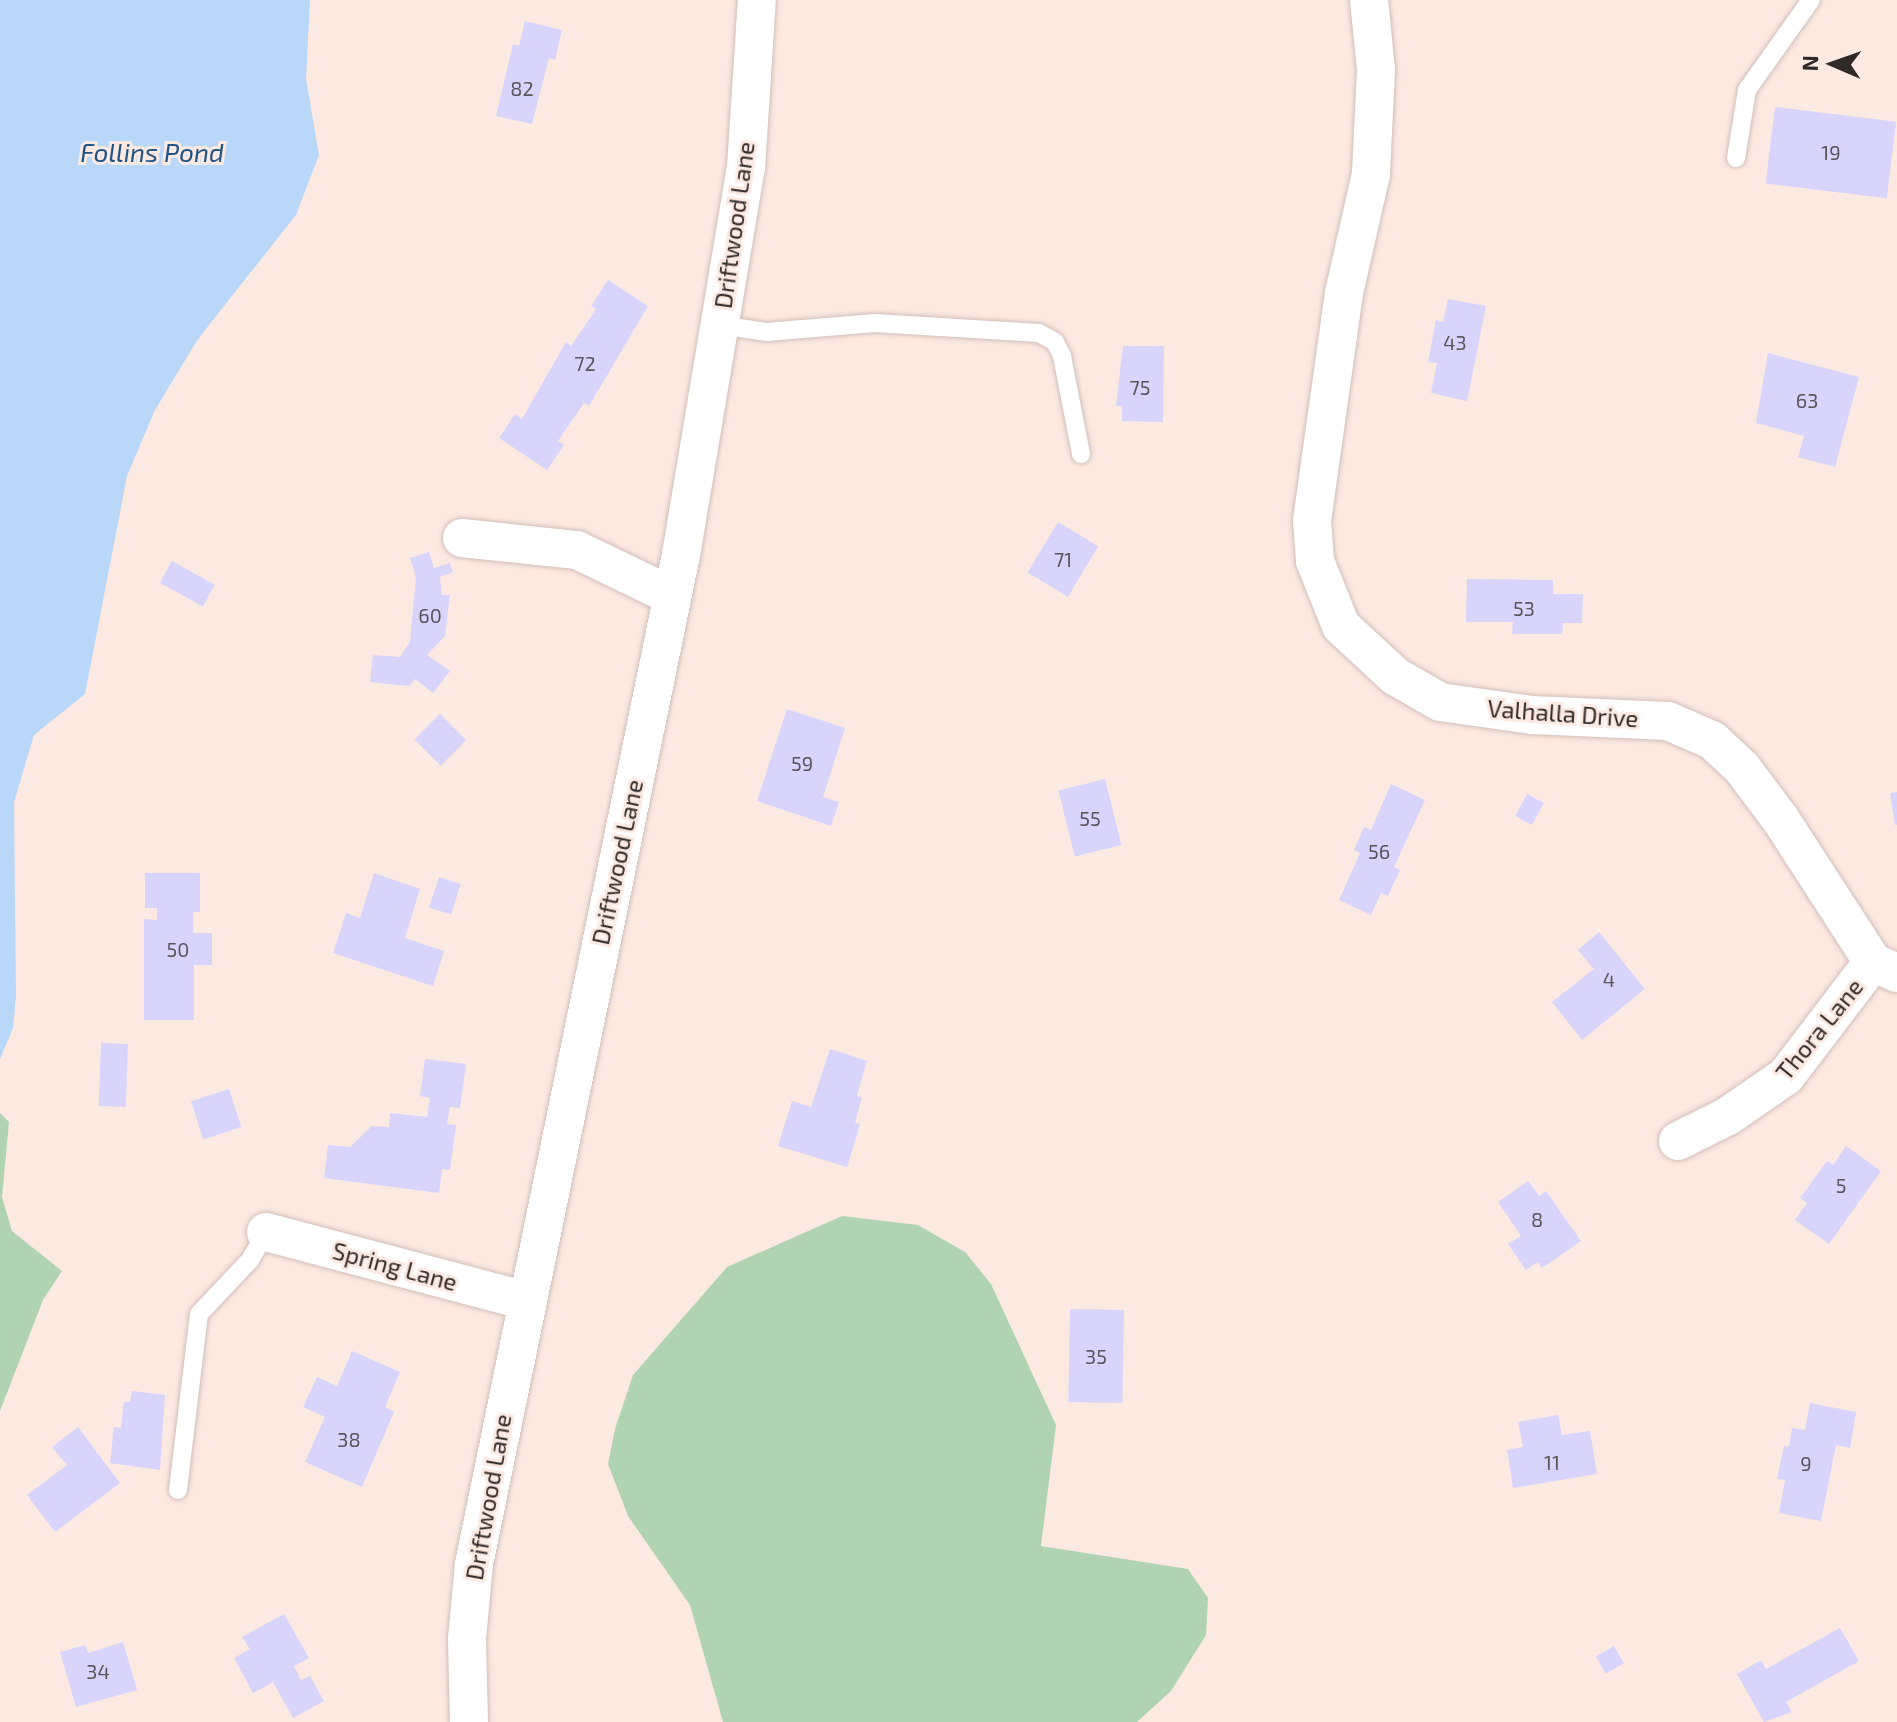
<!DOCTYPE html>
<html>
<head>
<meta charset="utf-8">
<style>
	body { margin:0 }
	#map { position:relative; width:1897px; height:1722px; overflow:hidden; background:#fce9e1; font-family:"Exo 2",sans-serif }
	div>[style] { position:absolute }
	[style*='--x'] { left:calc(var(--x)*1px); top:calc(var(--y)*1px); width:calc(var(--w)*1px); rotate:calc(var(--a)*1deg) }
	.green>* { inset:0; background:#b0d3b4 }
	.water>* { inset:0; background:#b9d7f8 }
	.building>* { inset:0; background:#d8d4fc; transform-origin:0 0 }
	.roads { filter:drop-shadow(0 0 2px #d2bfb8) drop-shadow(0 0 2px #d2bfb8) }
	.service>* { height:18px; margin:-9px; padding:0 9px; transform-origin:9px; border-radius:9px; background:#fff }
	.minor>* { height:38px; margin:-19px; padding:0 19px; transform-origin:19px; border-radius:19px; background:#fff }
	span { translate:-50% -50%; white-space:nowrap; text-align:center; line-height:1.15; -webkit-text-stroke:6px #fce9e1; paint-order:stroke }
	.number-label { font-size:20px; color:#5a545c }
	.number-label span { -webkit-text-stroke-width:0 }
	.street-label { font-size:24px; color:#302926 }
	.water-label { font-size:26px; color:#205486; font-style:italic }
	.north { position:absolute; left:1793px; top:24px; width:80px; height:80px; -webkit-text-stroke:6px #fce9e1; paint-order:stroke; rotate:272deg; font-size:22px; font-weight:700; line-height:32px; text-align:center; color:#302926 }
	.north::after { content:''; display:block; margin:auto; width:28px; height:36px; background:#302926; clip-path:polygon(50% 0,100% 100%,50% 72%,0 100%) }
</style>
</head>
<body>
<div id="map">
	<div class="green">
		<div style="clip-path:polygon(0 1113px,9px 1122px,2px 1197px,12px 1231px,62px 1271px,43px 1300px,0 1411px)"></div>
		<div style="clip-path:polygon(842px 1216px,918px 1225px,965px 1252px,991px 1284px,1056px 1425px,1041px 1546px,1188px 1569px,1208px 1598px,1206px 1635px,1171px 1691px,1137px 1722px,723px 1722px,690px 1605px,628px 1516px,608px 1464px,615px 1429px,633px 1375px,727px 1267px)"></div>
	</div>
	<div class="water">
		<div style="clip-path:polygon(0 0,310px 0,306px 79px,319px 155px,296px 215px,198px 339px,155px 410px,127px 476px,85px 694px,34px 735px,14px 802px,16px 996px,13px 1028px,0 1059px)"></div>
	</div>
	<div class="building">
		<div style="clip-path:polygon(525px 21px,562px 30px,555px 60px,549px 58px,532px 124px,496px 116px,513px 44px,519px 46px)"></div>
		<div style="left:1775px;top:107px;width:122px;height:77px;rotate:7deg"></div>
		<div style="clip-path:polygon(608px 280px,648px 306px,589px 406px,584px 403px,558px 441px,564px 445px,547px 470px,499px 438px,515px 414px,522px 419px,566px 342px,571px 346px,596px 309px,591px 306px)"></div>
		<div style="clip-path:polygon(1448px 299px,1486px 306px,1467px 401px,1431px 393px,1437px 363px,1428px 362px,1436px 320px,1443px 322px)"></div>
		<div style="clip-path:polygon(1123px 346px,1164px 346px,1163px 422px,1122px 421px,1122px 406px,1116px 406px)"></div>
		<div style="clip-path:polygon(1768px 353px,1859px 377px,1835px 467px,1798px 457px,1804px 436px,1756px 423px)"></div>
		<div style="left:1058px;top:522px;width:47px;height:59px;rotate:31deg"></div>
		<div style="clip-path:polygon(429px 552px,434px 568px,450px 563px,453px 572px,440px 577px,442px 595px,450px 595px,445px 636px,427px 655px,450px 671px,433px 693px,415px 679px,409px 686px,370px 682px,373px 655px,400px 657px,410px 642px,416px 577px,410px 558px)"></div>
		<div style="left:172px;top:561px;width:49px;height:25px;rotate:29deg"></div>
		<div style="clip-path:polygon(1467px 579px,1553px 580px,1553px 594px,1583px 594px,1582px 623px,1563px 623px,1562px 634px,1512px 634px,1513px 622px,1466px 622px)"></div>
		<div style="clip-path:polygon(787px 709px,845px 728px,823px 797px,839px 802px,831px 826px,757px 801px)"></div>
		<div style="left:440px;top:714px;width:37px;height:36px;rotate:45deg"></div>
		<div style="left:1105px;top:779px;width:68px;height:48px;rotate:76deg"></div>
		<div style="clip-path:polygon(1391px 784px,1425px 800px,1394px 867px,1400px 870px,1388px 896px,1381px 893px,1371px 915px,1339px 900px,1360px 853px,1354px 850px,1364px 827px,1371px 830px)"></div>
		<div style="clip-path:polygon(1897px 792px,1897px 825px,1895px 825px,1890px 793px)"></div>
		<div style="left:1527px;top:794px;width:19px;height:25px;rotate:28deg"></div>
		<div style="clip-path:polygon(145px 873px,200px 873px,200px 912px,193px 912px,193px 933px,212px 933px,212px 965px,194px 965px,194px 1020px,144px 1020px,144px 919px,157px 920px,157px 908px,145px 908px)"></div>
		<div style="clip-path:polygon(374px 873px,420px 889px,405px 938px,444px 951px,433px 986px,333px 953px,346px 913px,360px 918px)"></div>
		<div style="left:439px;top:877px;width:23px;height:32px;rotate:18deg"></div>
		<div style="clip-path:polygon(1599px 932px,1645px 989px,1582px 1040px,1552px 1002px,1594px 969px,1578px 950px)"></div>
		<div style="left:101px;top:1043px;width:27px;height:63px;rotate:2deg"></div>
		<div style="clip-path:polygon(830px 1049px,867px 1061px,857px 1096px,862px 1097px,855px 1123px,860px 1124px,847px 1167px,778px 1146px,792px 1101px,811px 1107px)"></div>
		<div style="clip-path:polygon(425px 1059px,466px 1064px,460px 1108px,450px 1107px,447px 1124px,456px 1125px,450px 1170px,442px 1169px,439px 1193px,324px 1178px,328px 1145px,350px 1147px,372px 1126px,389px 1127px,390px 1113px,427px 1117px,430px 1098px,420px 1096px)"></div>
		<div style="left:229px;top:1089px;width:40px;height:40px;rotate:72deg"></div>
		<div style="clip-path:polygon(1846px 1146px,1881px 1171px,1829px 1244px,1795px 1220px,1807px 1203px,1800px 1198px,1827px 1161px,1833px 1165px)"></div>
		<div style="clip-path:polygon(1528px 1181px,1539px 1196px,1546px 1191px,1581px 1241px,1542px 1268px,1538px 1262px,1526px 1270px,1508px 1244px,1521px 1236px,1498px 1202px)"></div>
		<div style="left:1070px;top:1309px;width:54px;height:93px;rotate:1deg"></div>
		<div style="clip-path:polygon(352px 1351px,400px 1372px,385px 1407px,394px 1412px,362px 1487px,305px 1462px,325px 1417px,303px 1407px,317px 1377px,337px 1386px)"></div>
		<div style="clip-path:polygon(132px 1391px,165px 1395px,160px 1470px,110px 1463px,114px 1427px,121px 1428px,124px 1402px,130px 1402px)"></div>
		<div style="clip-path:polygon(1810px 1403px,1856px 1412px,1850px 1448px,1836px 1445px,1821px 1521px,1779px 1513px,1785px 1480px,1777px 1479px,1784px 1446px,1789px 1447px,1792px 1428px,1805px 1430px)"></div>
		<div style="clip-path:polygon(1558px 1415px,1562px 1435px,1590px 1431px,1597px 1474px,1513px 1488px,1507px 1450px,1523px 1447px,1518px 1422px)"></div>
		<div style="clip-path:polygon(78px 1427px,120px 1483px,55px 1532px,27px 1495px,67px 1465px,52px 1447px)"></div>
		<div style="clip-path:polygon(284px 1614px,309px 1658px,294px 1666px,301px 1680px,310px 1676px,324px 1701px,293px 1718px,273px 1682px,253px 1693px,234px 1658px,250px 1649px,242px 1637px)"></div>
		<div style="clip-path:polygon(1840px 1628px,1859px 1661px,1786px 1702px,1792px 1712px,1764px 1722px,1737px 1674px,1761px 1660px,1766px 1669px)"></div>
		<div style="clip-path:polygon(123px 1642px,137px 1690px,76px 1707px,60px 1652px,85px 1645px,88px 1653px)"></div>
		<div style="left:1614px;top:1646px;width:20px;height:21px;rotate:60deg"></div>
	</div>
	<div class="roads">
		<div class="service">
			<div style="--x:1736;--y:158;--w:69;--a:-80.8"></div>
			<div style="--x:1747;--y:90;--w:110;--a:-54.6"></div>
			<div style="--x:719;--y:325;--w:49;--a:8.3"></div>
			<div style="--x:767;--y:332;--w:108;--a:-4.8"></div>
			<div style="--x:875;--y:323;--w:164;--a:3.5"></div>
			<div style="--x:1039;--y:333;--w:18;--a:29"></div>
			<div style="--x:1055;--y:342;--w:16;--a:63"></div>
			<div style="--x:1062;--y:356;--w:100;--a:79"></div>
			<div style="--x:178;--y:1490;--w:177;--a:-83.2"></div>
			<div style="--x:199;--y:1314;--w:74;--a:-46.6"></div>
			<div style="--x:250;--y:1260;--w:32;--a:-60"></div>
		</div>
		<div class="minor">
			<div style="--x:1369;--y:0;--w:70;--a:84.3"></div>
			<div style="--x:1376;--y:70;--w:104;--a:92.8"></div>
			<div style="--x:1371;--y:174;--w:122;--a:102.8"></div>
			<div style="--x:1344;--y:293;--w:230;--a:98"></div>
			<div style="--x:1312;--y:521;--w:40;--a:85.7"></div>
			<div style="--x:1315;--y:561;--w:70;--a:68.2"></div>
			<div style="--x:1341;--y:626;--w:74;--a:42.8"></div>
			<div style="--x:1395;--y:676;--w:52;--a:30"></div>
			<div style="--x:1440;--y:702;--w:93;--a:8"></div>
			<div style="--x:1532;--y:715;--w:136;--a:2.5"></div>
			<div style="--x:1668;--y:721;--w:48;--a:23.4"></div>
			<div style="--x:1712;--y:740;--w:41;--a:43"></div>
			<div style="--x:1742;--y:768;--w:65;--a:53.1"></div>
			<div style="--x:1781;--y:820;--w:169;--a:57.1"></div>
			<div style="--x:1873;--y:962;--w:26;--a:25"></div>
			<div style="--x:462;--y:538;--w:116;--a:6"></div>
			<div style="--x:577;--y:550;--w:106;--a:25.8"></div>
			<div style="--x:1678;--y:1141;--w:56;--a:-26.6"></div>
			<div style="--x:1728;--y:1116;--w:70;--a:-34.6"></div>
			<div style="--x:1786;--y:1076;--w:143;--a:-52.7"></div>
			<div style="--x:266;--y:1232;--w:267;--a:14.8"></div>
			<div style="--x:469;--y:1722;--w:83;--a:-91.4"></div>
			<div style="--x:467;--y:1639;--w:75;--a:-84.7"></div>
			<div style="--x:474;--y:1564;--w:1030;--a:-78.41"></div>
			<div style="--x:681;--y:555;--w:392;--a:-80.5"></div>
			<div style="--x:746;--y:168;--w:168;--a:-86.3"></div>
		</div>
	</div>
	<div class="number-label">
		<span style="left:522px;top:88px">82</span>
		<span style="left:1831px;top:152px">19</span>
		<span style="left:1455px;top:342px">43</span>
		<span style="left:585px;top:363px">72</span>
		<span style="left:1140px;top:387px">75</span>
		<span style="left:1807px;top:400px">63</span>
		<span style="left:1063px;top:559px">71</span>
		<span style="left:1524px;top:608px">53</span>
		<span style="left:430px;top:615px">60</span>
		<span style="left:802px;top:763px">59</span>
		<span style="left:1090px;top:818px">55</span>
		<span style="left:1379px;top:851px">56</span>
		<span style="left:178px;top:949px">50</span>
		<span style="left:1609px;top:979px">4</span>
		<span style="left:1841px;top:1185px">5</span>
		<span style="left:1537px;top:1219px">8</span>
		<span style="left:1096px;top:1356px">35</span>
		<span style="left:349px;top:1439px">38</span>
		<span style="left:1552px;top:1462px">11</span>
		<span style="left:1806px;top:1463px">9</span>
		<span style="left:98px;top:1671px">34</span>
	</div>
	<div class="street-label">
		<span style="left:734px;top:225px;rotate:-82deg">Driftwood Lane</span>
		<span style="left:1563px;top:713px;rotate:4deg">Valhalla Drive</span>
		<span style="left:617px;top:862px;rotate:-78deg">Driftwood Lane</span>
		<span style="left:1819px;top:1029px;rotate:-51deg">Thora Lane</span>
		<span style="left:395px;top:1266px;rotate:15deg">Spring Lane</span>
		<span style="left:488px;top:1497px;rotate:-80deg">Driftwood Lane</span>
	</div>
	<div class="water-label">
		<span style="left:152px;top:152px">Follins Pond</span>
	</div>
	<div class="north">N</div>
</div>
</body>
</html>
